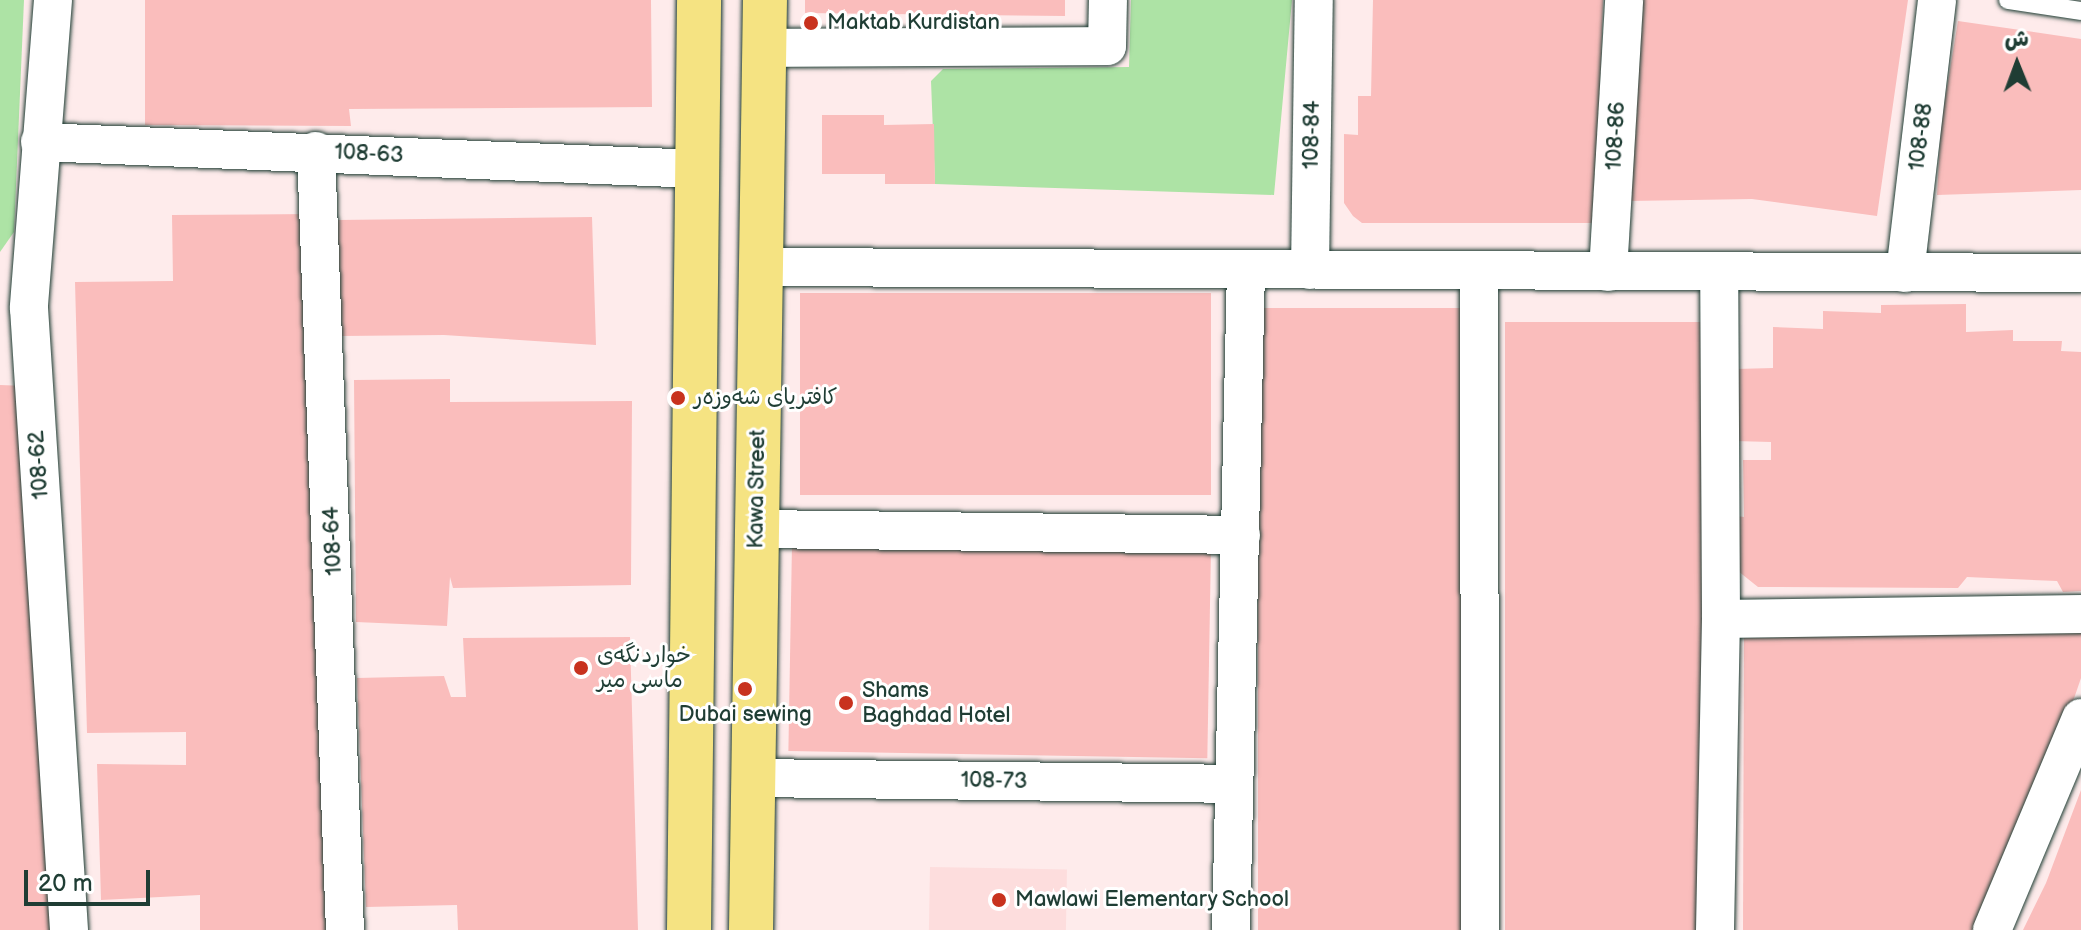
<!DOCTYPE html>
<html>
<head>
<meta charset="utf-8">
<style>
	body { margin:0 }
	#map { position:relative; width:2081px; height:930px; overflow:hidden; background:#feebeb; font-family:"Balsamiq Sans","Playpen Sans Arabic",sans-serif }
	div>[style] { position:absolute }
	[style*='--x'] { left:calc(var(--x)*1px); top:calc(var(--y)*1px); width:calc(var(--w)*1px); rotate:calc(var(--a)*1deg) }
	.built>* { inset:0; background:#fddddd; transform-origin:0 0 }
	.green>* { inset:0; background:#ade3a5 }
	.building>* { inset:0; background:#fabdbc; transform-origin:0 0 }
	.roads { filter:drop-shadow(0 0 2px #1f3d34) drop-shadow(0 0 2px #1f3d34) }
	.lane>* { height:18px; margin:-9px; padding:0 9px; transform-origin:9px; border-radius:9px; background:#fff }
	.street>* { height:38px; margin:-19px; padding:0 19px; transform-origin:19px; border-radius:19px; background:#fff }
	.primary>* { height:44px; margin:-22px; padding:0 22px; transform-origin:22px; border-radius:22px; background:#f5e382 }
	.dots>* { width:22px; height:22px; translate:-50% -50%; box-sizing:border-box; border:4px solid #fff; border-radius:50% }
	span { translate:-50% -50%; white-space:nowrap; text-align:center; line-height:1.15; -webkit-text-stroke:6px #fff; paint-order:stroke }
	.poi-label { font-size:22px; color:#1f3d34 }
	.left { translate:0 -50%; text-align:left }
	.street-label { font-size:22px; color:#1f3d34 }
	.north { position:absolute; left:1977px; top:24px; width:80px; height:80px; -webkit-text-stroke:6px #fff; paint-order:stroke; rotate:359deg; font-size:22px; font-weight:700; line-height:32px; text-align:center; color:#1f3d34 }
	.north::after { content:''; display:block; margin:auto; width:28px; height:36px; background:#1f3d34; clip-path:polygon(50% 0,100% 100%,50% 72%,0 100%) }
	.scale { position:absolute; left:24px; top:870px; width:126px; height:36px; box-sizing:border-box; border:4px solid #1f3d34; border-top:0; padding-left:10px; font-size:24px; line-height:28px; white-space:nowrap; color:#1f3d34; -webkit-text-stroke:6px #fff; paint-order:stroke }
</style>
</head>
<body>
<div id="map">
	<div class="built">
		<div style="left:930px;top:867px;width:137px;height:63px;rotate:1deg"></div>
	</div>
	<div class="green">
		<div style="clip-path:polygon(0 0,24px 0,14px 232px,0 252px)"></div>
		<div style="clip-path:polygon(1131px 0,1292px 0,1274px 195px,935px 184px,931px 81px,943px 69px,1129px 67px)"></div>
	</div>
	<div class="building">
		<div style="clip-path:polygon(145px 0,651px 0,652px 107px,349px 109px,351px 126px,145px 125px)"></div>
		<div style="clip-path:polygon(805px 0,1065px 0,1065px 16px,805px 13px)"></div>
		<div style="clip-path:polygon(1373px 0,1603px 0,1596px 223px,1362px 223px,1353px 216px,1344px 203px,1344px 134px,1358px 135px,1358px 96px,1371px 96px)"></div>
		<div style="clip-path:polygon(1631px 0,1908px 0,1877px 216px,1752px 199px,1629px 201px)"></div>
		<div style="clip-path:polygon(1958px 21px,2081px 39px,2081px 190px,1937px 195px,1941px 124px)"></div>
		<div style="clip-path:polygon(822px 115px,884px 115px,884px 125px,934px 124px,935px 184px,885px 184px,885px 174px,822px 174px)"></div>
		<div style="clip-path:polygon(311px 214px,329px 930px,200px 930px,200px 895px,101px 900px,97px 764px,186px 765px,186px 732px,87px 733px,75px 282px,173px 281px,172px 215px)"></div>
		<div style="clip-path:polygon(592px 217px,596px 345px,444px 335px,342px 336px,337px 220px)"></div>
		<div style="left:800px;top:293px;width:411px;height:202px"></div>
		<div style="clip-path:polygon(1966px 304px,1966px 332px,2013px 330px,2013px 341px,2062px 341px,2061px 351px,2081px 352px,2081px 591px,2063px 592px,2057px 581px,1967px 577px,1958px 588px,1758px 587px,1738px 571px,1736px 516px,1744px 517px,1743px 460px,1771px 460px,1771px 442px,1734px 441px,1736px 369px,1773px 368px,1773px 327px,1823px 329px,1823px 311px,1881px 313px,1881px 305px)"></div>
		<div style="left:1258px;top:308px;width:210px;height:622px"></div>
		<div style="left:1505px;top:322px;width:202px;height:608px"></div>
		<div style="clip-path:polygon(450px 379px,450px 402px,632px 401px,631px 585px,453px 588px,450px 577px,447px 626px,356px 622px,354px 380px)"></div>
		<div style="clip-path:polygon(0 385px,26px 386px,52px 930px,0 930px)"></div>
		<div style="left:792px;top:544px;width:419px;height:207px;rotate:1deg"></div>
		<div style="clip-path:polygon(2081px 631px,2081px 678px,2058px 745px,1975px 930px,1743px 930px,1744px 638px)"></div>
		<div style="clip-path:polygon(630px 637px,638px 930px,458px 930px,457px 905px,366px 907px,357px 678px,444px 676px,451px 697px,466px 697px,463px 638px)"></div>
		<div style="clip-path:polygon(2081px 790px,2081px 930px,2023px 930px,2046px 883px)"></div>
	</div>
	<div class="roads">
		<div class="lane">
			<div style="--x:2008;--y:0;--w:74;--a:8.6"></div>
		</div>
		<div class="street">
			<div style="--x:53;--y:0;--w:309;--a:94.5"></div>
			<div style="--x:29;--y:308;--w:623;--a:86.32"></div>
			<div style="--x:764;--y:48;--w:343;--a:-0.3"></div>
			<div style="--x:1107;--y:46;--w:46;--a:-88.8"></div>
			<div style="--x:40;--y:142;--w:658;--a:2.35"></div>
			<div style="--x:316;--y:151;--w:780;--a:87.87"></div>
			<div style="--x:761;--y:267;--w:1320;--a:0.26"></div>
			<div style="--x:1310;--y:270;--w:270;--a:-89.2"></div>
			<div style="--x:1479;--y:271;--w:659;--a:89.91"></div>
			<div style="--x:1608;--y:272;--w:272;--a:-86.6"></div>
			<div style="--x:1905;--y:273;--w:275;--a:-83.3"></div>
			<div style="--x:756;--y:529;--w:485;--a:0.7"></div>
			<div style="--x:1721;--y:619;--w:360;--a:-0.8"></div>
			<div style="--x:753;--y:778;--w:481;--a:0.7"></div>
			<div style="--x:1231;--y:930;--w:661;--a:-88.7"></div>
			<div style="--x:1715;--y:930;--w:311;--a:-88.9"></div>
			<div style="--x:1721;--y:619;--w:347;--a:-90.3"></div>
			<div style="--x:1992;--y:930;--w:230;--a:-67.2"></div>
		</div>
		<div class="primary">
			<div style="--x:689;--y:930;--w:930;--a:-89.38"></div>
			<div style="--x:751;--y:930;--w:930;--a:-89.14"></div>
		</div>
	</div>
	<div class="dots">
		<div style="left:811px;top:23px;background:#c8321e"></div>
		<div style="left:678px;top:398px;background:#c8321e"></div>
		<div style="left:581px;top:668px;background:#c8321e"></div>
		<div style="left:745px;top:689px;background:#c8321e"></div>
		<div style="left:846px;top:703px;background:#c8321e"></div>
		<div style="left:999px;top:900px;background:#c8321e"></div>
	</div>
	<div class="poi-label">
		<span class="left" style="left:827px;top:23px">Maktab Kurdistan</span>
		<span class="left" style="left:694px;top:398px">کافتریای شەوزەر</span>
		<span class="left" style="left:597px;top:668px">خواردنگەی<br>ماسی میر</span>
		<span class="left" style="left:862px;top:703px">Shams<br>Baghdad Hotel</span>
		<span style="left:745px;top:715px">Dubai sewing</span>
		<span class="left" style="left:1015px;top:900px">Mawlawi Elementary School</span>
	</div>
	<div class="street-label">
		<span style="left:1312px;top:135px;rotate:-89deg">108-84</span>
		<span style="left:1616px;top:136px;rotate:-87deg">108-86</span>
		<span style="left:1921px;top:137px;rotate:-83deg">108-88</span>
		<span style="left:369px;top:154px;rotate:3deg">108-63</span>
		<span style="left:39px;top:465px;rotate:-94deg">108-62</span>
		<span style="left:757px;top:489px;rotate:-89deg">Kawa Street</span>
		<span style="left:333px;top:541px;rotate:-93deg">108-64</span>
		<span style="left:994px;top:781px;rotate:1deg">108-73</span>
	</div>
	<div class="north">ش</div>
	<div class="scale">20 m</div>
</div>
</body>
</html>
